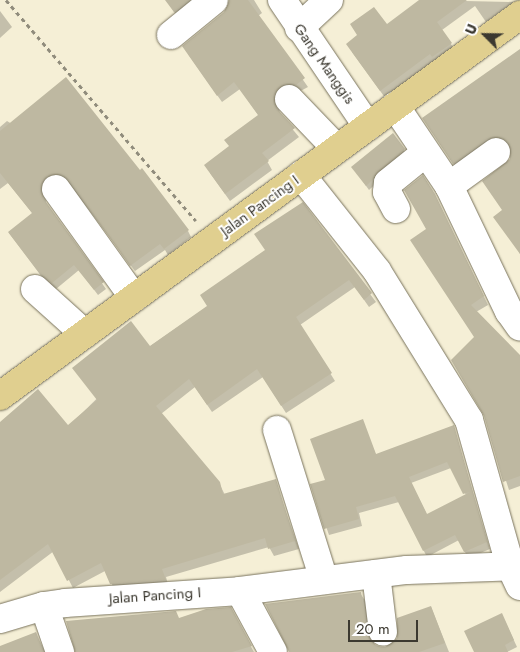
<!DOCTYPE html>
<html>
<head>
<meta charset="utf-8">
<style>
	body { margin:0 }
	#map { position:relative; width:520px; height:652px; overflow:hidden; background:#f5efd6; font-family:Jost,sans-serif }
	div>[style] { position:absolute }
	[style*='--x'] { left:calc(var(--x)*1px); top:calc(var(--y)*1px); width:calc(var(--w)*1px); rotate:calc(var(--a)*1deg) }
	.shadow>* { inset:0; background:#0003 }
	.building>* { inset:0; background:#beb8a1 }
	.path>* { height:3px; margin-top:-1.5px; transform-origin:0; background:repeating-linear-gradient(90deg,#908c7c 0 4px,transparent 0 8px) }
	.roads { filter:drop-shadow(0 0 1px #79735d) drop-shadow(0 0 1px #79735d) }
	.minor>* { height:28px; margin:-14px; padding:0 14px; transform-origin:14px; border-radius:14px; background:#fff }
	.major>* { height:28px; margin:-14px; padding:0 14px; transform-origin:14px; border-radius:14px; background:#e0cf8f }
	span { translate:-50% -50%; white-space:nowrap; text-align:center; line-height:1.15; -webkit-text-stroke:4px #fff; paint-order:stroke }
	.street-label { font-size:15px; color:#3c3930 }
	.north { position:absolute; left:460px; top:10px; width:50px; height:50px; -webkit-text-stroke:4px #fff; paint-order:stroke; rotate:293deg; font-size:14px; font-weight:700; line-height:20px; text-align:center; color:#3c3930 }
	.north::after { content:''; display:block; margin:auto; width:18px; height:22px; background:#3c3930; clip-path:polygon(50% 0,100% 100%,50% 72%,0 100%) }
	.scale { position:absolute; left:348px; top:620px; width:70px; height:22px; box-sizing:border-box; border:2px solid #3c3930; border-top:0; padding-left:6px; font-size:15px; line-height:18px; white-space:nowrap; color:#3c3930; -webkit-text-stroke:4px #fff; paint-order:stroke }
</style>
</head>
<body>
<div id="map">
	<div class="shadow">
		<div style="clip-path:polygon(166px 0,205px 0,179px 19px)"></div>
		<div style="clip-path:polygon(230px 0,254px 0,262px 13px,258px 16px,308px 87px,278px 103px,280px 114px,299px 137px,267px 161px,272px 170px,230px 201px,210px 173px,259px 116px,240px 89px,222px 102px,188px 54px,225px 13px)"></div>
		<div style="clip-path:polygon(421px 0,514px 2px,486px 22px,475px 6px,442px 30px,456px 52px,386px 99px,352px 52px)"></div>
		<div style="clip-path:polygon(0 11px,12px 27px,0 38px)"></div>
		<div style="clip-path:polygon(520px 50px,520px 254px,503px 210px,511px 159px,510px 147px,507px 144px,458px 170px,428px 125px)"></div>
		<div style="clip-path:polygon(7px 121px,188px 231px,191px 237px,168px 255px,165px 250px,135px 271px,67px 181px,45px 190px,46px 204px,106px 289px,98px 295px,79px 270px,56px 289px,45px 281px,9px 233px,33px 214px,8px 183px,0 189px,0 127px)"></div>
		<div style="clip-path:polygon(404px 150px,407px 155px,369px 190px,356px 172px)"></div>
		<div style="clip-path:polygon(434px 194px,488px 305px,476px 312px,520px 356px,520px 486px,509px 490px,485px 416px,475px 338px,428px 229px)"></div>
		<div style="clip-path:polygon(303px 204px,376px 302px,369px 307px,355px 287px,300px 325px,335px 381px,286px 413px,263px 377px,212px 412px,195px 387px,161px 414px,219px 483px,225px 495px,275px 481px,299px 549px,274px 556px,269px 547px,166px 577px,169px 588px,116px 592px,105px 571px,73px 588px,54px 551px,0 592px,0 423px,68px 427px,149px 347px,208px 306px,266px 250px)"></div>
		<div style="clip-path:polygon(evenodd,362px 421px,376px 455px,453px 426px,490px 549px,468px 558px,459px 540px,427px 557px,399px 502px,359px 513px,362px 526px,329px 535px,312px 485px,327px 481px,362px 421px,451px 468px,466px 495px,427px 515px,411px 483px,451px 468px)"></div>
		<div style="clip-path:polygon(360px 593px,366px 602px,374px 644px,385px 649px,431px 607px,449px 652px,290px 652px)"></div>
		<div style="clip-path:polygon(230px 609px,254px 652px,76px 652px,179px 619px)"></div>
		<div style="clip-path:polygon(505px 621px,517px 647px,507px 652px,475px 652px)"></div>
		<div style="clip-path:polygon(36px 633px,45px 652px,0 652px,0 647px)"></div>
	</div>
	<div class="building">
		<div style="clip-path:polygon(165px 0,189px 0,174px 12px)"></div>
		<div style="clip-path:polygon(229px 0,248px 0,305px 78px,296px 85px,285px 84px,274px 95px,277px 109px,295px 128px,262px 153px,269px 161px,225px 194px,204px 165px,229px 146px,224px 140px,258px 115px,234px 82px,217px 96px,182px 46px,224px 12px)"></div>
		<div style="clip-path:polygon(419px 0,467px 0,437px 22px,452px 43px,432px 57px,430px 54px,380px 91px,346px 44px,357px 35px,350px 24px,374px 7px,387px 24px)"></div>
		<div style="clip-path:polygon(520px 49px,520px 254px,493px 217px,502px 210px,482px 181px,510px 159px,508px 142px,502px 138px,487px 139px,453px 164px,422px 118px)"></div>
		<div style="clip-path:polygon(66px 77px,140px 170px,142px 168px,189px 230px,164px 249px,160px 244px,130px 266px,69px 180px,62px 175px,47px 176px,42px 183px,43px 198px,104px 282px,94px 290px,74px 265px,52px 283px,40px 274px,8px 232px,32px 213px,0 173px,0 131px)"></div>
		<div style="clip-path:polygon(393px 133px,405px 149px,366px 186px,351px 167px)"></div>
		<div style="clip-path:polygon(423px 175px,435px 194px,484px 296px,471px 305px,520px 355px,520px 476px,503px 482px,484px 416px,451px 360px,474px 337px,410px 240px,426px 229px,404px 190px)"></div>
		<div style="clip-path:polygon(303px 202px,372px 293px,364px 300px,349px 280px,296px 317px,332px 373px,281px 406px,257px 369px,207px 405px,189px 379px,156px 406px,220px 482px,223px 494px,276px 479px,295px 541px,268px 549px,265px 538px,162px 569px,166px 580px,110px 584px,101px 563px,67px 581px,48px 544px,0 580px,0 422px,38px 389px,68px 425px,97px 400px,72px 368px,131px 321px,150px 346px,207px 306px,200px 295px,265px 250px,254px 234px)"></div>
		<div style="clip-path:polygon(evenodd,363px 419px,376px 454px,454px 425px,487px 542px,464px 552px,455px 535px,423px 551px,395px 496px,356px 507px,359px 519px,324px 529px,310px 484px,325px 480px,310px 439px,363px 419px,447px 462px,463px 494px,470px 492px,427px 514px,409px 477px,447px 462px)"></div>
		<div style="clip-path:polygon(361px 592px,368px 634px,376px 646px,385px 647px,397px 639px,397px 618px,431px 606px,445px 643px,419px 652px,289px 652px,265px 604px)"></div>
		<div style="clip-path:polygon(231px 607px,252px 646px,232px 652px,75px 652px,66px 621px,176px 611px,179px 618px,206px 609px)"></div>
		<div style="clip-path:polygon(502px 613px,514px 640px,505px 645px,508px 652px,474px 652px,464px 631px)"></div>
		<div style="clip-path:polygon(36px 632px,43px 652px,0 652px,0 646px)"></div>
	</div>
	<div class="path">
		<div style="--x:6;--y:0;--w:291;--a:49.3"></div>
	</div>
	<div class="roads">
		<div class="minor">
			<div style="--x:282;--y:0;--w:153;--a:55.9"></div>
			<div style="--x:299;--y:28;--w:41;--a:-43"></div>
			<div style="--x:171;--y:35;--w:55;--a:-39.1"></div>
			<div style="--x:289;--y:99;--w:69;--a:46.2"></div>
			<div style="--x:395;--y:106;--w:97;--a:56"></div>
			<div style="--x:449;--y:186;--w:139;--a:64.4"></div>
			<div style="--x:509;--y:311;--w:19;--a:55"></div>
			<div style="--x:301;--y:175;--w:122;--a:51.6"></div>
			<div style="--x:377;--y:271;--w:175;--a:58.3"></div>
			<div style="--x:469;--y:420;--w:151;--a:74.2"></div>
			<div style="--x:510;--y:565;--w:23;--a:65"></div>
			<div style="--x:449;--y:186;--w:58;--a:-35.9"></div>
			<div style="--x:56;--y:189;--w:134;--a:54.4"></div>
			<div style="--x:396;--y:209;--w:19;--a:-118"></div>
			<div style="--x:387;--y:192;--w:9;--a:-84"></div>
			<div style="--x:388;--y:183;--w:48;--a:-39"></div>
			<div style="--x:35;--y:289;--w:67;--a:42"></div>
			<div style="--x:277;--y:430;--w:157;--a:72.6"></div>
			<div style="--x:376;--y:574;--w:58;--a:83.1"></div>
			<div style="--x:240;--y:591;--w:69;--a:61.6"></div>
			<div style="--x:44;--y:606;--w:49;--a:70.8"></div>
			<div style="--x:0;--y:619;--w:46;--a:-16.5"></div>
			<div style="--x:44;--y:606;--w:21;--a:-8"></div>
			<div style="--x:65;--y:603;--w:175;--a:-3.9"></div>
			<div style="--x:240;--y:591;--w:168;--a:-7.2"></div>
			<div style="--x:407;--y:570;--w:113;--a:-2"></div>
		</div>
		<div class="major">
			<div style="--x:0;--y:396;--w:645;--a:-36.23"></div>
		</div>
	</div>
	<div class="street-label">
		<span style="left:324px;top:64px;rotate:55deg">Gang Manggis</span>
		<span style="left:260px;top:206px;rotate:-36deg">Jalan Pancing I</span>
		<span style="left:155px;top:596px;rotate:-4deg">Jalan Pancing I</span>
	</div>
	<div class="north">U</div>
	<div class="scale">20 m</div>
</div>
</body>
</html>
